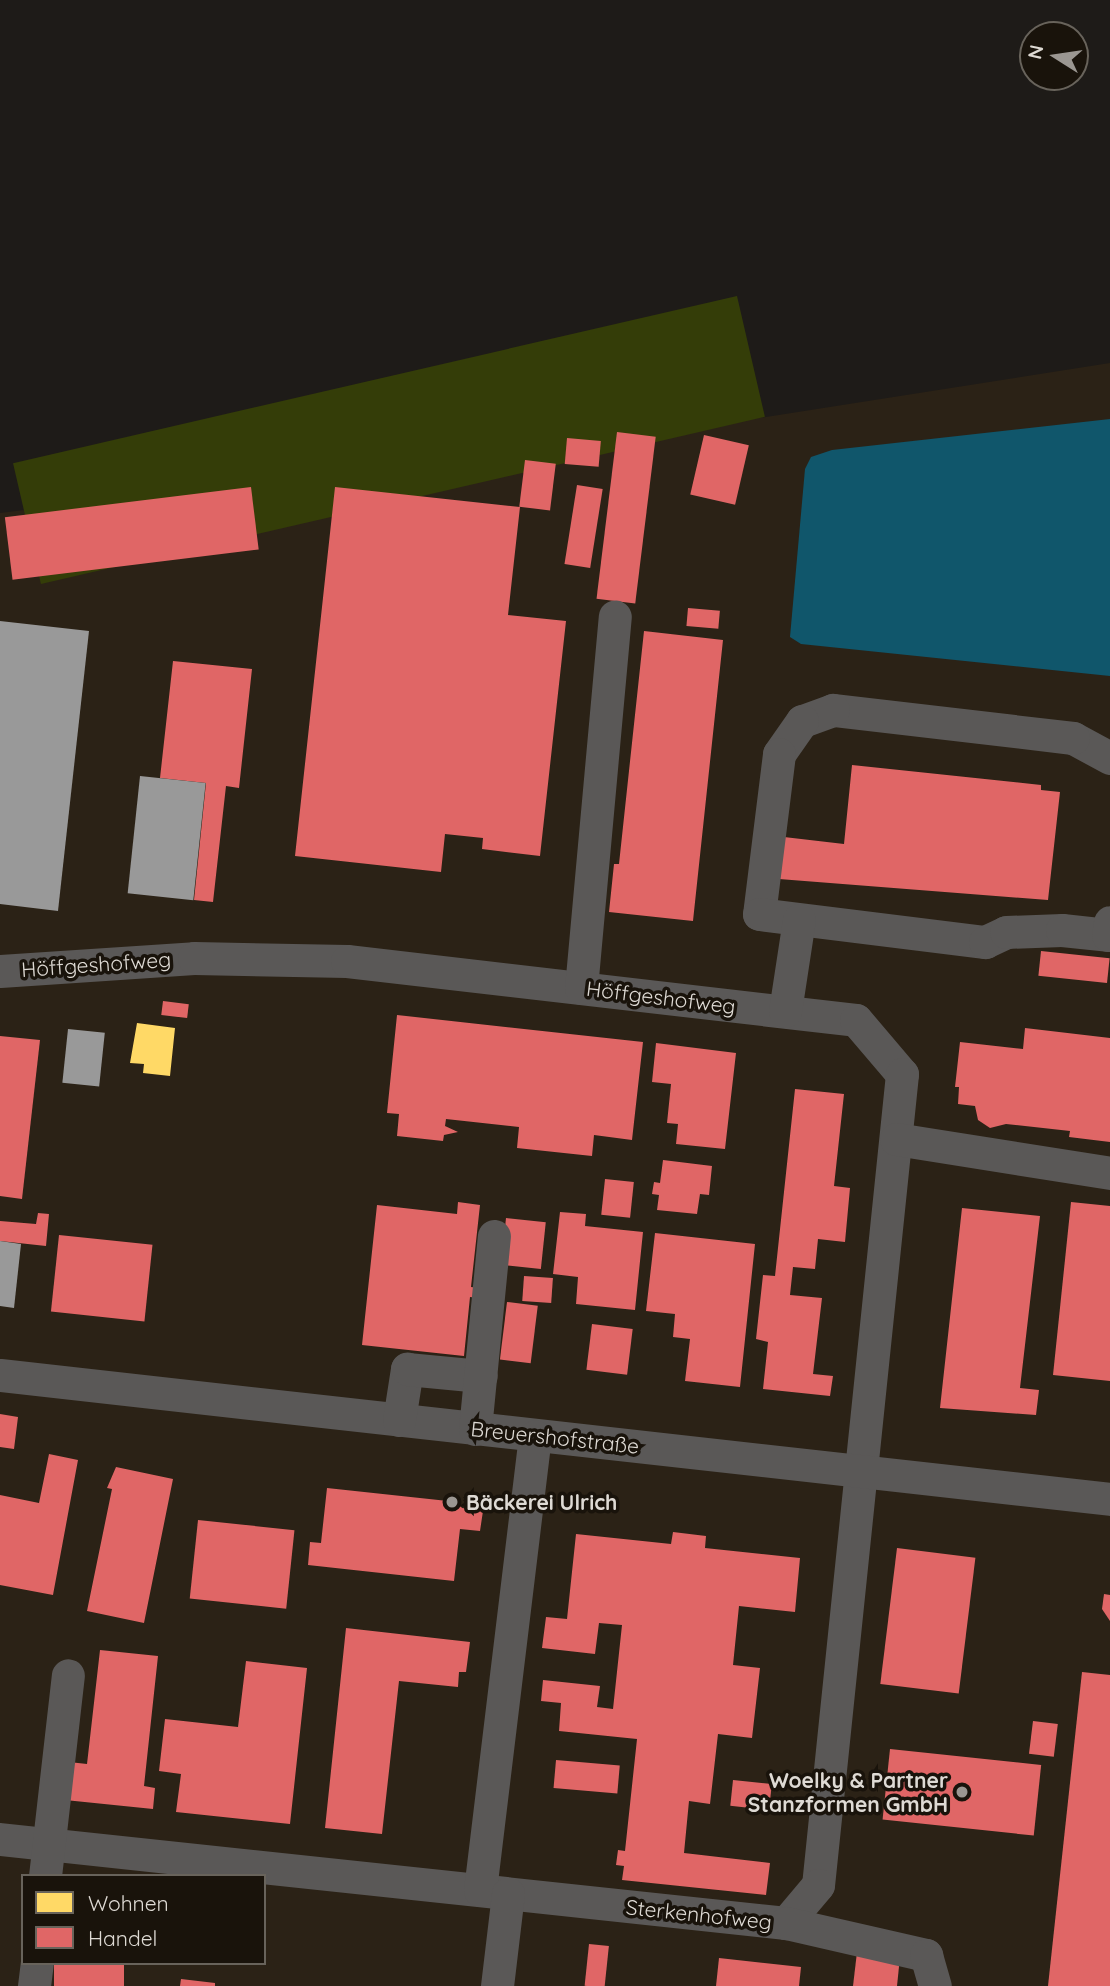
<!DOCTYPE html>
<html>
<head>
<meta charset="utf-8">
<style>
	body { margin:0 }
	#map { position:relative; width:1110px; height:1986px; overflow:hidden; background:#1e1b18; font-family:Quicksand,sans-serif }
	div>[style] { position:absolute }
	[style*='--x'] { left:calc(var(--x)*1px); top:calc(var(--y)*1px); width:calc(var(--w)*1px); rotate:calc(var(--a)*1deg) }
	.built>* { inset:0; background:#2b2216 }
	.green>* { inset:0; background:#343d08; transform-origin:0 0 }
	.water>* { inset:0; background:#10566b }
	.homes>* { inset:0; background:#ffd966 }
	.shops>* { inset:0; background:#e06666; transform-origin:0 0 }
	.industry>* { inset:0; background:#999; transform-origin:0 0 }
	.minor>* { height:33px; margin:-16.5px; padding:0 16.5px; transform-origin:16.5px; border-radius:16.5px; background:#5a5857 }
	.dots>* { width:19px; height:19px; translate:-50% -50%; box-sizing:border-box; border:4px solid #19130b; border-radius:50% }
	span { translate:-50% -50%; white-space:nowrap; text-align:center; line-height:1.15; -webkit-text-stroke:7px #19130b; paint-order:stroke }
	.street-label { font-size:21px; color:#dedad4 }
	.poi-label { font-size:21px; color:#dedad4; font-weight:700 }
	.left { translate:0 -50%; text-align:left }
	.right { translate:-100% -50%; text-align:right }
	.legend { position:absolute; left:21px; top:1874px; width:245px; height:91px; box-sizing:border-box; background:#19130b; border:2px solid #68635b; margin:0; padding:9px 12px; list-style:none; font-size:21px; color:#dedad4 }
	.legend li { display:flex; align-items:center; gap:14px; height:35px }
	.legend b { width:35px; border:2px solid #68635b }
	.north { position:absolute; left:1019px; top:21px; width:70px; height:70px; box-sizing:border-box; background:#19130b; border:2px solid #68635b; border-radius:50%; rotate:282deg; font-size:19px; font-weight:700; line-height:28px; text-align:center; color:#dedad4 }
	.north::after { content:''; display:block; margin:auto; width:24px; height:32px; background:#9b9792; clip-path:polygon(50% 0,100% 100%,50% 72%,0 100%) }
</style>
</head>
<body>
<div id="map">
	<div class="built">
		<div style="clip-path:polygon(evenodd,1110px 363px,1110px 1986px,0 1986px,0 513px,766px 417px,1110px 363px,23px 1876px,264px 1876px,264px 1963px,23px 1963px,23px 1876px)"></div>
	</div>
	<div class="green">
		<div style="left:737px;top:296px;width:124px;height:743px;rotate:77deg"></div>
	</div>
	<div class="water">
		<div style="clip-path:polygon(1110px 419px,1110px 676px,801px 644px,790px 637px,805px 469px,811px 457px,832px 450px)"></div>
	</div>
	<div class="homes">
		<div style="clip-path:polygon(137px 1023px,175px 1028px,170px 1076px,143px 1073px,144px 1064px,130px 1063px)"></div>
	</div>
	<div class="shops">
		<div style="left:617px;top:432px;width:39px;height:168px;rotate:7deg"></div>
		<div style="left:704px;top:435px;width:46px;height:61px;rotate:13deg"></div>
		<div style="left:567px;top:438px;width:34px;height:26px;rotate:5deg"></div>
		<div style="left:525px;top:460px;width:31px;height:47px;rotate:7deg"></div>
		<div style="left:577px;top:485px;width:26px;height:80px;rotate:9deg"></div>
		<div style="left:251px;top:487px;width:63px;height:248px;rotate:83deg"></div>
		<div style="clip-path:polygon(335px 487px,520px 507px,508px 615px,566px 621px,540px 856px,482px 849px,483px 838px,445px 834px,441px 872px,295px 856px)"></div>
		<div style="left:688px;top:608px;width:32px;height:18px;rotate:5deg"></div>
		<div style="clip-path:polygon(644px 631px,723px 640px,693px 921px,609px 912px,614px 864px,619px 864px)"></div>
		<div style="clip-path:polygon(173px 661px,252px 669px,239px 788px,226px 786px,213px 902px,194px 900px,206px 783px,160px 778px)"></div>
		<div style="clip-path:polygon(852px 765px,1041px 785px,1041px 790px,1060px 792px,1048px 900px,779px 879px,784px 837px,844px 844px)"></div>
		<div style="left:1041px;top:951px;width:69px;height:25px;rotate:6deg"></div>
		<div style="left:163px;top:1001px;width:26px;height:14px;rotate:7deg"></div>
		<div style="clip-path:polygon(397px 1015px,643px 1042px,632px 1140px,594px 1135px,592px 1156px,517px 1148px,519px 1127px,446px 1119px,445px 1126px,458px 1132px,444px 1135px,443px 1141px,397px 1136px,399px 1114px,387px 1113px)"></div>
		<div style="clip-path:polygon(1025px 1028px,1110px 1038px,1110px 1142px,1069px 1137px,1070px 1131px,1006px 1124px,990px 1128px,978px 1120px,975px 1106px,958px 1104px,959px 1087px,955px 1087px,960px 1042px,1023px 1049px)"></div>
		<div style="clip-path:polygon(0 1036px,40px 1040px,22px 1199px,0 1196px)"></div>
		<div style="clip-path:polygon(656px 1043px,736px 1053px,725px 1149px,676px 1144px,678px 1124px,667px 1123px,671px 1084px,652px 1082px)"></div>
		<div style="clip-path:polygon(795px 1089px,844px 1094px,834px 1186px,850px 1188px,845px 1242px,818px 1239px,815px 1269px,793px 1267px,790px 1295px,822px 1298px,813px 1374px,833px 1376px,830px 1396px,763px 1389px,768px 1342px,756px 1339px,763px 1275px,775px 1276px)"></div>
		<div style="clip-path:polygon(663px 1160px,712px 1166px,709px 1195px,700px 1194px,697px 1214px,657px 1210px,659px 1195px,652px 1194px,654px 1182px,660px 1183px)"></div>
		<div style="left:605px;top:1179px;width:29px;height:36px;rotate:6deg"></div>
		<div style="clip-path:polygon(458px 1202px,480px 1205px,471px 1287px,479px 1288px,478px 1298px,470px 1297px,464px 1356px,362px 1345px,377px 1205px,457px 1214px)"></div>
		<div style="clip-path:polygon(1071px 1202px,1110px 1206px,1110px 1381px,1053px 1375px)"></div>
		<div style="clip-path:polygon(962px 1208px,1040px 1216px,1020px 1388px,1039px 1390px,1036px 1415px,940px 1408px)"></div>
		<div style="clip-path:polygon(560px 1212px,586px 1214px,585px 1226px,643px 1232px,635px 1310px,576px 1304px,578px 1277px,553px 1274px)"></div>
		<div style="clip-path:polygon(38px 1213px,49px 1214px,46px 1246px,0 1241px,0 1221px,36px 1224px)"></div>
		<div style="left:506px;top:1218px;width:40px;height:47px;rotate:6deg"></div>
		<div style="clip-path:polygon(655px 1233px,755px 1244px,740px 1387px,685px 1381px,690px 1339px,673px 1337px,675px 1314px,646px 1311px)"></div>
		<div style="left:59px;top:1235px;width:94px;height:77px;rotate:6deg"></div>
		<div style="left:524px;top:1276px;width:29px;height:25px;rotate:4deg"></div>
		<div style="left:507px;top:1302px;width:31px;height:58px;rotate:7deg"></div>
		<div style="left:592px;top:1324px;width:41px;height:46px;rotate:7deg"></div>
		<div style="clip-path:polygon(0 1414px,18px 1417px,14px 1449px,0 1447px)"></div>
		<div style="clip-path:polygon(49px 1454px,78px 1460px,53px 1595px,0 1585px,0 1495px,39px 1503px)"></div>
		<div style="clip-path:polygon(116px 1467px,173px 1479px,144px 1623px,87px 1611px,112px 1489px,107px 1488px)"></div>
		<div style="clip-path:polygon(327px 1488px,457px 1502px,462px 1508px,483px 1511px,480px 1531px,460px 1529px,454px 1581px,308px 1565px,310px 1542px,321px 1543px)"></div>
		<div style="left:198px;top:1520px;width:97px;height:79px;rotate:6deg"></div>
		<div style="clip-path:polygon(673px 1532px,706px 1536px,705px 1548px,800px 1558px,795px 1612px,739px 1606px,733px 1665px,760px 1668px,752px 1738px,718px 1734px,710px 1804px,689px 1801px,684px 1853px,770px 1863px,766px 1895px,622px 1880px,624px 1866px,616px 1865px,618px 1850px,625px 1851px,637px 1739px,559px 1731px,561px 1703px,541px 1701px,543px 1680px,600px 1686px,597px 1707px,613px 1709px,622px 1625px,599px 1623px,595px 1654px,542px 1648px,546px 1617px,567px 1619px,576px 1534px,671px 1544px)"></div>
		<div style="left:897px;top:1548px;width:79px;height:137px;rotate:7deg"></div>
		<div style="clip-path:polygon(1104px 1594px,1110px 1595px,1110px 1621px,1102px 1609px)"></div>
		<div style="clip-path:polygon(346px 1628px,470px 1642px,466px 1672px,459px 1672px,458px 1687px,399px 1681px,382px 1834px,325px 1828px)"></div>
		<div style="clip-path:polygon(100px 1650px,158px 1656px,144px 1786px,155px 1788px,153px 1809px,65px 1800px,69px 1762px,87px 1764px)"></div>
		<div style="clip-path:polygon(246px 1661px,307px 1668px,290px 1824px,176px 1812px,181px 1774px,159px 1771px,165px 1719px,238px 1727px)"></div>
		<div style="clip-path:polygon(1082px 1672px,1110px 1675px,1110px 1986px,1048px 1986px)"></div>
		<div style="left:1033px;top:1721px;width:25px;height:33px;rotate:7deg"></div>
		<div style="left:890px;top:1749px;width:152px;height:71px;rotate:6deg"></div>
		<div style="left:556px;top:1760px;width:64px;height:28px;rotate:5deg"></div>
		<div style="left:733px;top:1780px;width:39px;height:26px;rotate:6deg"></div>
		<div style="left:589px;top:1944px;width:20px;height:42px;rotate:6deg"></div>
		<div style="clip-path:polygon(857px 1952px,900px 1957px,897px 1986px,853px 1986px)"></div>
		<div style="clip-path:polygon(719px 1958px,801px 1967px,799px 1986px,716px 1986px)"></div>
		<div style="left:54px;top:1963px;width:70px;height:23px"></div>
		<div style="clip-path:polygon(181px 1979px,215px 1983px,215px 1986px,180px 1986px)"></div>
	</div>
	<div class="industry">
		<div style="clip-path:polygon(0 621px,89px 631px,58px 911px,0 904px)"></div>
		<div style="left:140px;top:776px;width:66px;height:118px;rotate:6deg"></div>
		<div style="left:68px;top:1029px;width:37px;height:54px;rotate:6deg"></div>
		<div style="clip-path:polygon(0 1241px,21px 1244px,14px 1308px,0 1306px)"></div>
	</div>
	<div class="minor">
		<div style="--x:1110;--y:758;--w:42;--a:-151.6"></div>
		<div style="--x:1073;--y:738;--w:242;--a:-173.3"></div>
		<div style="--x:833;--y:710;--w:33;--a:160"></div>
		<div style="--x:802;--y:721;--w:40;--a:124.9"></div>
		<div style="--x:779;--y:754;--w:161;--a:97.1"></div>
		<div style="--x:759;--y:914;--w:228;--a:7.1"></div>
		<div style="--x:985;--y:942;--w:23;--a:-25"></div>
		<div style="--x:1006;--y:932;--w:56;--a:-2"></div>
		<div style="--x:1062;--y:930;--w:46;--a:6.2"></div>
		<div style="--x:1108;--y:935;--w:13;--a:-81"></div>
		<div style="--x:0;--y:971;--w:194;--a:-3.8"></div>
		<div style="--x:194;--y:958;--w:153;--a:1.1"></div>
		<div style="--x:347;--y:961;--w:512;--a:6.61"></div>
		<div style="--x:856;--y:1020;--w:71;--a:49.6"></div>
		<div style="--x:902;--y:1074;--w:815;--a:95.91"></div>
		<div style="--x:818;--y:1885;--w:50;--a:130.1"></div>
		<div style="--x:786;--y:1923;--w:790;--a:-173.9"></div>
		<div style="--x:581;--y:988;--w:373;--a:-84.8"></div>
		<div style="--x:785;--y:1011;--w:92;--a:-81.3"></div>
		<div style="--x:896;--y:1139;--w:217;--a:9"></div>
		<div style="--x:0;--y:1375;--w:1117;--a:6.37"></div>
		<div style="--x:399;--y:1420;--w:52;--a:-81.1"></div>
		<div style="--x:407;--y:1369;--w:74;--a:5.4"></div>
		<div style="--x:475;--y:1429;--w:194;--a:-84.4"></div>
		<div style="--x:45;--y:1876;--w:202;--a:-83.5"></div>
		<div style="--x:480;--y:1890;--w:457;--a:-83.1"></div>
		<div style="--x:786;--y:1923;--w:144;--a:12.9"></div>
		<div style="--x:926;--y:1955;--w:32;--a:74"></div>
		<div style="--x:34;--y:1986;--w:23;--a:-83"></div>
		<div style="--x:497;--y:1986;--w:93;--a:-83.2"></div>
	</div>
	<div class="dots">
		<div style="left:452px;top:1502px;background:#9b9792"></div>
		<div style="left:962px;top:1792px;background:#9b9792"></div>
	</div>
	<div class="street-label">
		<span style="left:96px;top:964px;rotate:-4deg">Höffgeshofweg</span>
		<span style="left:661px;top:997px;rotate:7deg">Höffgeshofweg</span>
		<span style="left:555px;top:1437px;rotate:6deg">Breuershofstraße</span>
		<span style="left:699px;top:1914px;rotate:6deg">Sterkenhofweg</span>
	</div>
	<div class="poi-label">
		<span class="left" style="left:466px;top:1502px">Bäckerei Ulrich</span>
		<span class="right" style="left:948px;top:1792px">Woelky &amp; Partner<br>Stanzformen GmbH</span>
	</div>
	<ul class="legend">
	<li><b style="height:19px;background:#ffd966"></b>Wohnen</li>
	<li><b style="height:19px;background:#e06666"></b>Handel</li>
	</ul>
	<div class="north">N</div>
</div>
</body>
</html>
